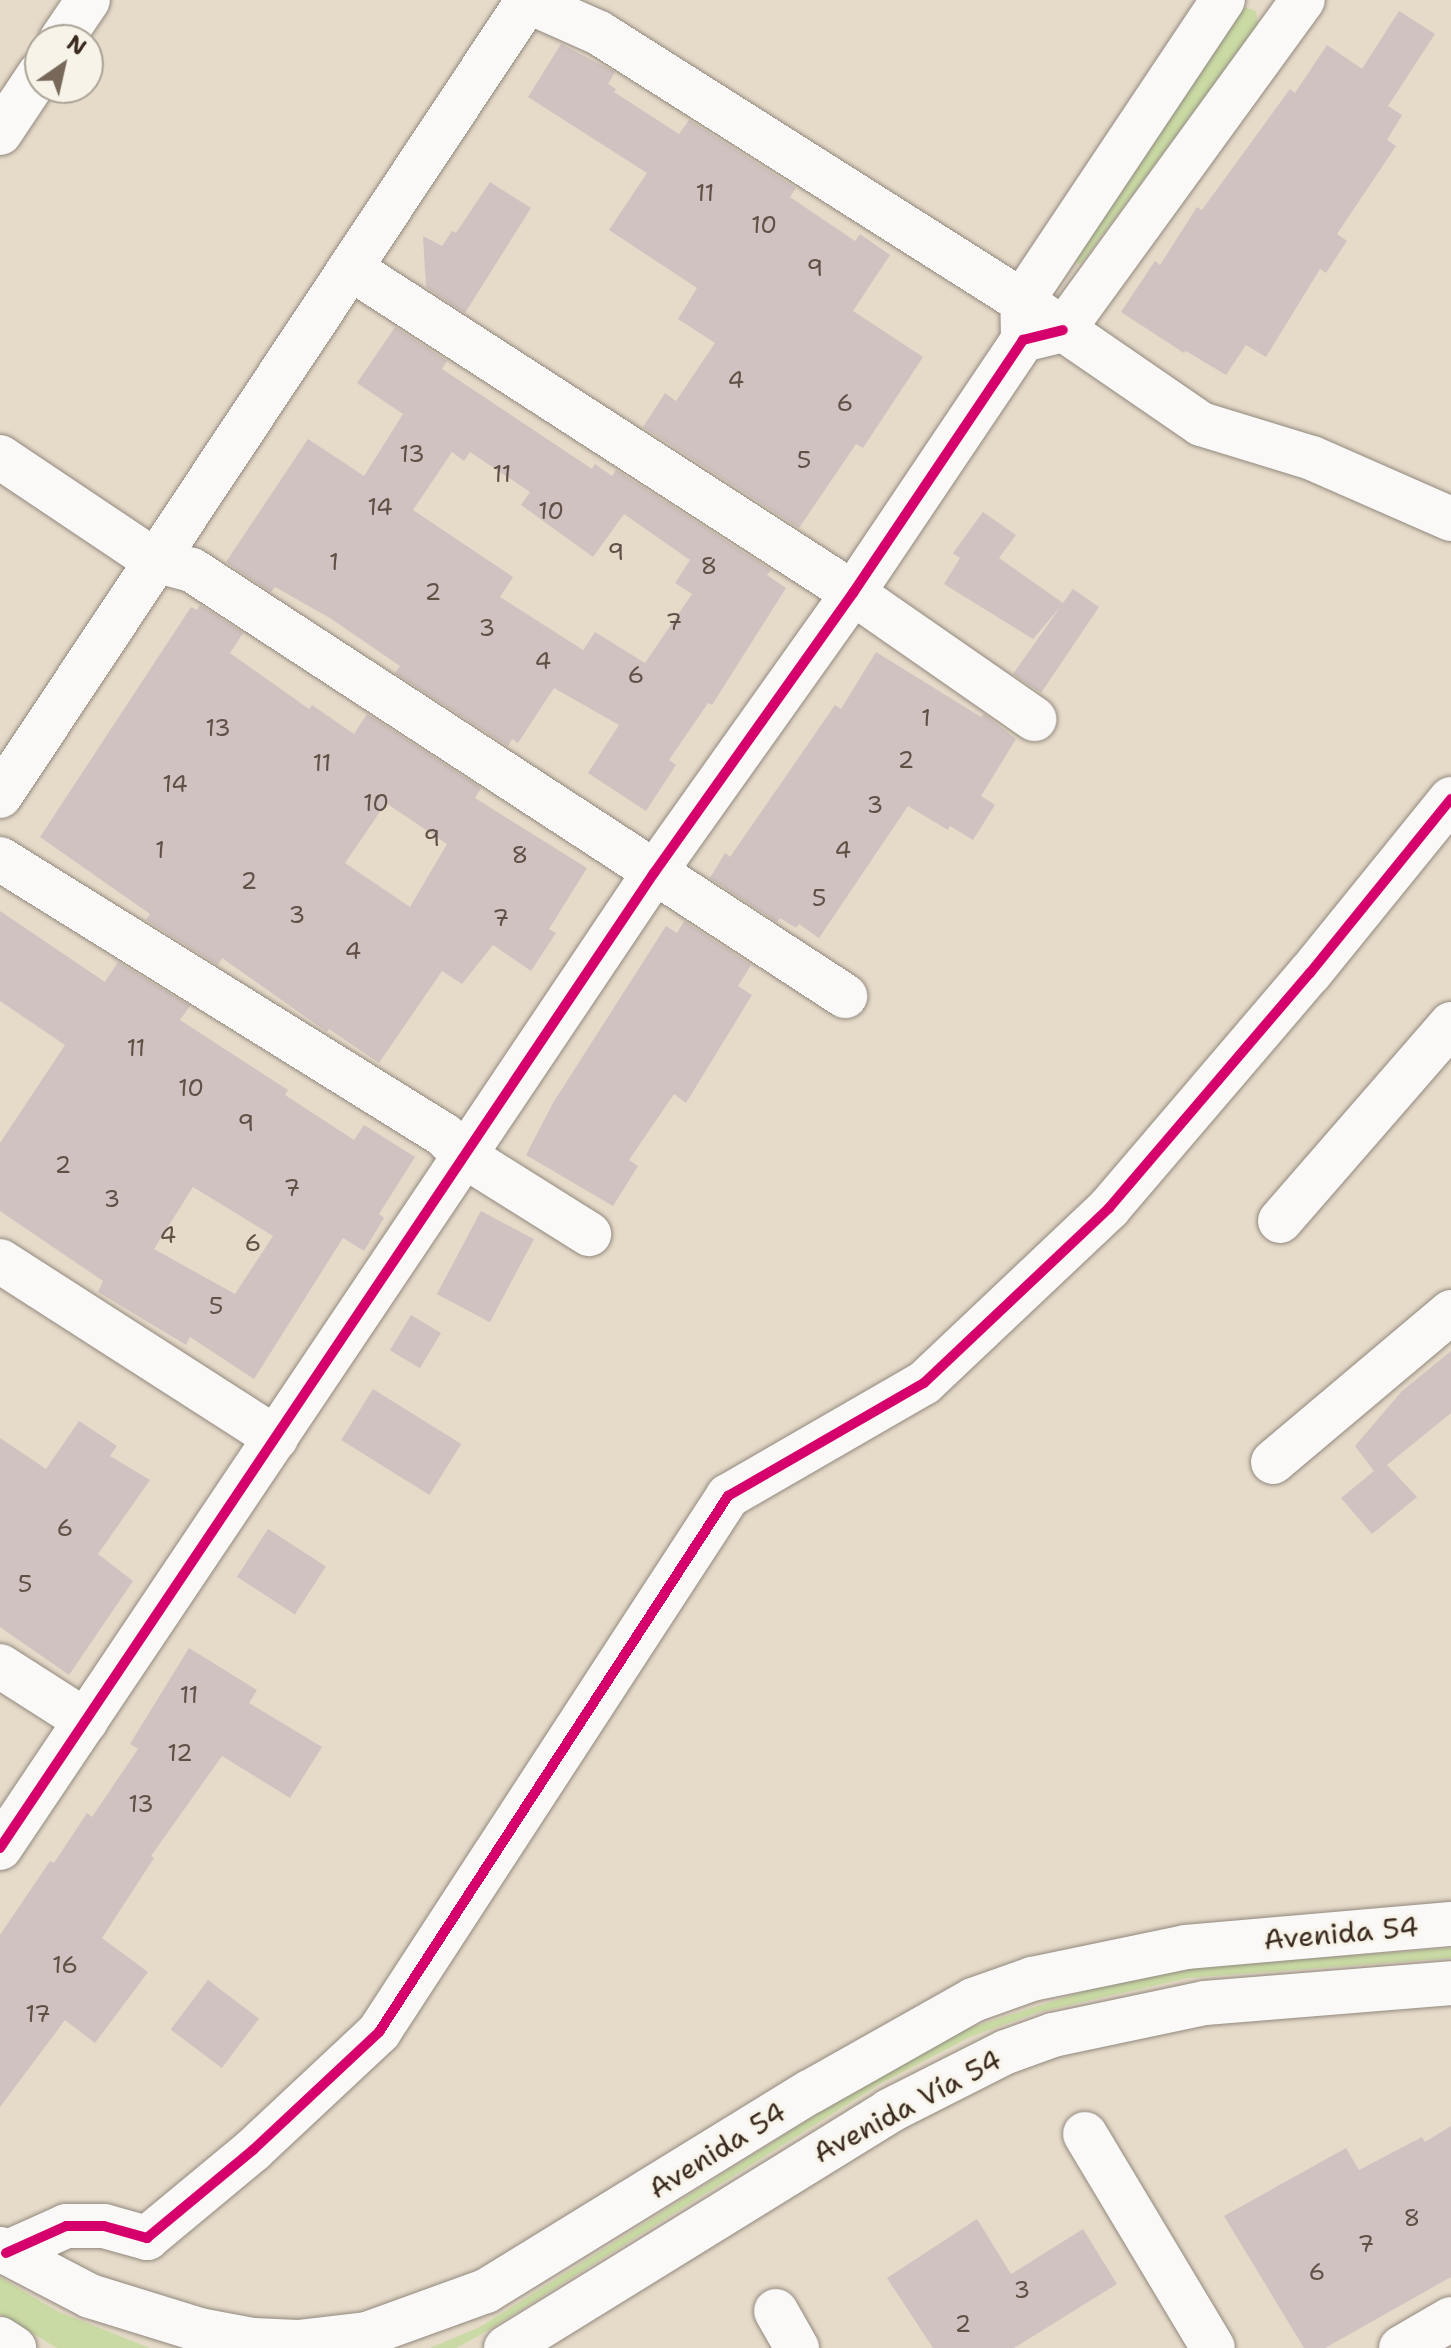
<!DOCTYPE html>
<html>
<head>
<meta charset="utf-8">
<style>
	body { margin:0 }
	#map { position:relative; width:1451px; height:2348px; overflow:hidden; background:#e6dac9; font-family:"Shantell Sans",sans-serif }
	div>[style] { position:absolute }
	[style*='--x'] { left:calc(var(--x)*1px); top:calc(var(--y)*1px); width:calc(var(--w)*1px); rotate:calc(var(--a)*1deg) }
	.green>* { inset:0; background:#c9daa4 }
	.building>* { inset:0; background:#d0c2c0; transform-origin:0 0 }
	.roads { filter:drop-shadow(0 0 2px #91897e) drop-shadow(0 0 2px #91897e) }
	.minor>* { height:44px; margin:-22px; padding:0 22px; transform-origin:22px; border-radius:22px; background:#fbf9f7 }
	.tertiary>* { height:44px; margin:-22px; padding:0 22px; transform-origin:22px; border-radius:22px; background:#fbf9f7 }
	.secondary>* { height:44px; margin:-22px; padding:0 22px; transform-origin:22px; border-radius:22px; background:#fbf9f7 }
	.cycleway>* { height:10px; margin:-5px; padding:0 5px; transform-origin:5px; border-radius:5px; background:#d6006c }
	span { translate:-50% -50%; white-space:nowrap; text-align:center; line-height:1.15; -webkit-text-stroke:6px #f7f3e8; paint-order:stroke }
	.number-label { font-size:24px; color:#605046 }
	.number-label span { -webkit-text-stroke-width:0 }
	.street-label { font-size:28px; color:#3b2a1e }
	.north { position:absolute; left:24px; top:24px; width:80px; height:80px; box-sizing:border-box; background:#f7f3e8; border:2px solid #aca397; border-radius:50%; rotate:34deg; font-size:22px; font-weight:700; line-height:32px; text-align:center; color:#3b2a1e }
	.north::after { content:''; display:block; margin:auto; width:28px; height:36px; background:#77685a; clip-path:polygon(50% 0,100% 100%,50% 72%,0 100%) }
</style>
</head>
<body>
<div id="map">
	<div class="green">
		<div style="clip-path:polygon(1243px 7px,1256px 11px,1258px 25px,1080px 265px,1075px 261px,1237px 10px)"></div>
		<div style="clip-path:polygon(1451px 1948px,1451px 1958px,1188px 1978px,1039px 2012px,970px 2037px,880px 2084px,482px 2334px,456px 2348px,430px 2348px,480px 2327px,876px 2077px,966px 2029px,1097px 1987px,1187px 1968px)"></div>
		<div style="clip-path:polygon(0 2277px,57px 2311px,150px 2348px,57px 2348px,0 2314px)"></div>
	</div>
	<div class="building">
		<div style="clip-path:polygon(1399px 11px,1435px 34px,1388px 106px,1402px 115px,1387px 140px,1396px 146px,1337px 234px,1347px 241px,1326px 273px,1320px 269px,1266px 357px,1246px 345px,1226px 375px,1186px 351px,1184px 353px,1121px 312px,1155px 261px,1160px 265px,1197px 207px,1202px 210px,1290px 89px,1295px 93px,1327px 45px,1362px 69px)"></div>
		<div style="clip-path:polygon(561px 44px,615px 72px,608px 84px,616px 89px,614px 92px,679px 134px,689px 120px,796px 188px,790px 197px,855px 241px,860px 234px,890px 255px,853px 311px,923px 357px,863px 448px,856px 444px,799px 528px,643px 427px,665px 393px,676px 401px,715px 343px,678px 319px,697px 288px,609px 230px,647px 173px,528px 97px)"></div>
		<div style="clip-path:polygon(490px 182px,531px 208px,465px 313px,426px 287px,423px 236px,442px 246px,452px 231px,456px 233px)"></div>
		<div style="clip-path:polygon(evenodd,395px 327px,447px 361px,442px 369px,592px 469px,595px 464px,612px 476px,616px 470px,771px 570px,767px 575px,786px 588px,712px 705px,708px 703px,669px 760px,676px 765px,646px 811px,588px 773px,619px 725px,554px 688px,518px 743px,512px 739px,508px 746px,395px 673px,400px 666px,330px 618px,275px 587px,271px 592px,226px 562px,308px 439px,364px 476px,403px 414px,357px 383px,395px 327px,452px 452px,464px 461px,470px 452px,530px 492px,521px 505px,593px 557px,624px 514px,690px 560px,675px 583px,692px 594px,645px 663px,595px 632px,583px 650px,500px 597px,513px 577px,413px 510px,452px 452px)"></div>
		<div style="clip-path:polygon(983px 512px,1016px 535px,999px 558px,1063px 603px,1073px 589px,1099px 607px,1041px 693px,1013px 674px,1061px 606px,1033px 639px,944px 584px,960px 558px,953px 553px)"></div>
		<div style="clip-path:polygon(evenodd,200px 605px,243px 633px,230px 653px,309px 709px,312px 705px,354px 734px,367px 714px,481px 788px,475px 798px,587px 868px,549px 929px,556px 933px,531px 971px,493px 945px,462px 984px,442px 971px,379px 1063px,329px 1029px,327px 1032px,222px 958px,218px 965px,146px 920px,150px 914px,40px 837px,191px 607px,197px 610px,200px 605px,386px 803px,447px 844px,410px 907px,345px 863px,386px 803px)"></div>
		<div style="clip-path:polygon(876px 652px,981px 717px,984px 714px,1016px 739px,981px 796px,995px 805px,973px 840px,950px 826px,948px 830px,908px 806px,819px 938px,799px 924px,796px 928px,780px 918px,777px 922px,710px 878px,725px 853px,730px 857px,835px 705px,841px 709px)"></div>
		<div style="clip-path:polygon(evenodd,0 911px,105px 982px,118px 962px,190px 1006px,180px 1020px,288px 1090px,285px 1095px,354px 1140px,364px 1125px,415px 1157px,379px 1214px,384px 1218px,364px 1251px,343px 1238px,254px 1379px,190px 1337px,186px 1345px,98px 1292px,103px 1281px,0 1211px,0 1143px,65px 1045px,0 1001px,0 911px,193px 1187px,273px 1236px,235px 1294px,154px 1249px,193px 1187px)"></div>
		<div style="clip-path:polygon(684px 921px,751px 965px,738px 986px,752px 995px,686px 1103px,674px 1094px,629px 1160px,638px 1166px,613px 1206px,526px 1155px,553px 1103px,666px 926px,677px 933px)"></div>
		<div style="left:481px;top:1211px;width:60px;height:94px;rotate:28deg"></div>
		<div style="left:411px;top:1315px;width:35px;height:41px;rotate:31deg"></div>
		<div style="clip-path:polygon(1451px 1351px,1451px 1413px,1387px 1465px,1417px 1497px,1372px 1534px,1341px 1498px,1374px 1471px,1355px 1446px,1402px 1391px)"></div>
		<div style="left:373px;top:1389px;width:104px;height:60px;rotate:32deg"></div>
		<div style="clip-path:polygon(79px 1421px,117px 1446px,110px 1456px,150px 1480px,98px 1554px,133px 1581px,69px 1675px,0 1627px,0 1438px,46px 1469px)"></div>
		<div style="left:268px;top:1529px;width:69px;height:57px;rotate:33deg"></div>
		<div style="clip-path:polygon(189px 1648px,257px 1690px,249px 1703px,322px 1747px,290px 1798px,222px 1756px,151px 1856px,154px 1858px,102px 1938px,148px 1972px,95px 2043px,65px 2020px,0 2107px,0 1935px,50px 1861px,54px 1863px,87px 1813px,92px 1817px,138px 1749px,130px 1744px)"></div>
		<div style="left:208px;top:1980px;width:64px;height:62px;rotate:37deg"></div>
		<div style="clip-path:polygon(1451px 2126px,1451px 2277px,1325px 2348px,1304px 2348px,1224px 2216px,1346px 2148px,1359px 2170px,1422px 2137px,1425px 2142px)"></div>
		<div style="clip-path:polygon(977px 2219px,1011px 2274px,1083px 2229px,1117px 2284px,1014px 2348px,933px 2348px,887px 2278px)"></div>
	</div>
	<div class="roads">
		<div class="minor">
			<div style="--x:525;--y:0;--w:81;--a:24"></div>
			<div style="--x:599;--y:33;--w:501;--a:32.36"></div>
			<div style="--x:1022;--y:301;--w:217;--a:34.5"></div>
			<div style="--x:1201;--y:424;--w:116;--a:17"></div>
			<div style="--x:1312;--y:458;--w:152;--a:23.7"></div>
			<div style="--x:61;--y:40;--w:48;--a:-56"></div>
			<div style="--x:0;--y:133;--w:72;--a:-56.3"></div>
			<div style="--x:350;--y:268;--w:599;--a:32.87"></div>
			<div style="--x:853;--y:593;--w:221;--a:34.8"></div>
			<div style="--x:0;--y:457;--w:185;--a:33.8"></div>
			<div style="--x:154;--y:560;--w:39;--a:15"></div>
			<div style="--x:192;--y:570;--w:780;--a:33.12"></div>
			<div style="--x:0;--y:796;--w:955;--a:-56.44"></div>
			<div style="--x:0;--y:859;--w:523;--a:31.87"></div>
			<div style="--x:444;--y:1135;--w:28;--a:46"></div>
			<div style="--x:463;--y:1155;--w:149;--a:32.1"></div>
			<div style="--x:1280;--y:1221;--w:261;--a:-49"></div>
			<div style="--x:0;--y:1261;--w:328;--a:32.7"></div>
			<div style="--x:1273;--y:1462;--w:233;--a:-40.1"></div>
			<div style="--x:0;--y:1666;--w:102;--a:32.6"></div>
			<div style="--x:1085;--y:2134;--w:249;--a:59.1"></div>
			<div style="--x:6;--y:2253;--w:66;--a:-24.2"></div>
			<div style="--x:66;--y:2226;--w:38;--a:0"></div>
			<div style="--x:104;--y:2226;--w:45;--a:15.6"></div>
			<div style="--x:147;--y:2238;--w:138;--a:-39.7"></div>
			<div style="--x:253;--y:2150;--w:173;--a:-43.1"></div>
			<div style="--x:379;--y:2032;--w:640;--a:-56.93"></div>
			<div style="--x:728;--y:1496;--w:226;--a:-30"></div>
			<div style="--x:924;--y:1383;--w:255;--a:-43.4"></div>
			<div style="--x:1109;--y:1208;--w:309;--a:-49.5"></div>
			<div style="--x:1310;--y:973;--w:224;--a:-51"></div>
			<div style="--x:776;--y:2311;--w:43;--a:60.4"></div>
		</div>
		<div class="tertiary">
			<div style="--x:1023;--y:340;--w:39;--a:-91"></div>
			<div style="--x:1022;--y:301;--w:362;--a:-56.3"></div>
			<div style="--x:0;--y:1848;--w:1174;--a:-56.15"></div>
			<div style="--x:654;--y:873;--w:344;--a:-54.6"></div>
			<div style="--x:853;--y:593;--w:305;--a:-56.1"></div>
			<div style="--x:1023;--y:340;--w:41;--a:-14"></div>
			<div style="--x:1063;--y:330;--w:408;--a:-54"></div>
			<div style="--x:1401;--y:2348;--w:58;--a:-30.1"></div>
		</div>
		<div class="secondary">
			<div style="--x:0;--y:2249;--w:102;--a:27.6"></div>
			<div style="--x:90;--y:2296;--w:115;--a:17.2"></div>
			<div style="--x:200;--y:2330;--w:54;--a:10.7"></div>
			<div style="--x:253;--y:2340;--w:45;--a:2.5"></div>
			<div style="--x:298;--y:2342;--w:69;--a:-6.6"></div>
			<div style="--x:367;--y:2334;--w:127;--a:-19.9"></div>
			<div style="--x:486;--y:2291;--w:380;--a:-31.6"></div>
			<div style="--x:810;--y:2092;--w:187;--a:-29.4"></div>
			<div style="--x:973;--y:2000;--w:63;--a:-19.6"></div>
			<div style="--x:1032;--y:1979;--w:157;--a:-11.7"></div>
			<div style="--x:1186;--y:1947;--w:266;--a:-5"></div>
			<div style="--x:0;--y:2339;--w:17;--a:33"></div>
			<div style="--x:506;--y:2348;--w:450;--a:-31.7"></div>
			<div style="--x:889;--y:2111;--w:131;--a:-26.8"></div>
			<div style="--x:1006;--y:2052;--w:50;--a:-19.9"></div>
			<div style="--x:1053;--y:2035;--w:155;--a:-11.9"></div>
			<div style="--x:1205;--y:2003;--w:247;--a:-4.6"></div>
		</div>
	</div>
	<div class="cycleway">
		<div style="--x:0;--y:1848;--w:1174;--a:-56.15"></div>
		<div style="--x:654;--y:873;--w:344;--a:-54.6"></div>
		<div style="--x:853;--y:593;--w:305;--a:-56.1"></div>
		<div style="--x:1023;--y:340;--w:41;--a:-14"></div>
		<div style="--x:6;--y:2253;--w:66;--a:-24.2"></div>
		<div style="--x:66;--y:2226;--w:38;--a:0"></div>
		<div style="--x:104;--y:2226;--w:45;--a:15.6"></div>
		<div style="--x:147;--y:2238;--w:138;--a:-39.7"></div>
		<div style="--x:253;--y:2150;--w:173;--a:-43.1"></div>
		<div style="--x:379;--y:2032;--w:640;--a:-56.93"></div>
		<div style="--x:728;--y:1496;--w:226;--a:-30"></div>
		<div style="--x:924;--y:1383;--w:255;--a:-43.4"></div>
		<div style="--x:1109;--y:1208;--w:309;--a:-49.5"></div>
		<div style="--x:1310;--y:973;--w:224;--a:-51"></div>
	</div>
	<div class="number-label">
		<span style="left:705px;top:194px">11</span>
		<span style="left:764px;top:226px">10</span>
		<span style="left:815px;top:269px">9</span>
		<span style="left:736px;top:381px">4</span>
		<span style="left:845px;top:404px">6</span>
		<span style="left:412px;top:455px">13</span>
		<span style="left:804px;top:461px">5</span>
		<span style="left:502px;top:475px">11</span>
		<span style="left:380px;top:508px">14</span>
		<span style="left:551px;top:512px">10</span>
		<span style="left:616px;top:553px">9</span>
		<span style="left:334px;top:563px">1</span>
		<span style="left:709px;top:567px">8</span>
		<span style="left:433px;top:593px">2</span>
		<span style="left:674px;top:623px">7</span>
		<span style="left:487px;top:629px">3</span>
		<span style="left:543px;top:662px">4</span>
		<span style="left:636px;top:676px">6</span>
		<span style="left:926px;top:719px">1</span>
		<span style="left:218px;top:729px">13</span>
		<span style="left:906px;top:761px">2</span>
		<span style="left:322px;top:764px">11</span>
		<span style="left:175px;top:785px">14</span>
		<span style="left:376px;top:804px">10</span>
		<span style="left:875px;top:806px">3</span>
		<span style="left:432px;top:839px">9</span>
		<span style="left:160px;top:851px">1</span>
		<span style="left:843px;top:851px">4</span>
		<span style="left:520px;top:856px">8</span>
		<span style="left:249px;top:882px">2</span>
		<span style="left:819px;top:899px">5</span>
		<span style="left:297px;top:916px">3</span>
		<span style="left:501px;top:919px">7</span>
		<span style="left:353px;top:952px">4</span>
		<span style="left:136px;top:1049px">11</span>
		<span style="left:191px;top:1089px">10</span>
		<span style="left:246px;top:1124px">9</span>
		<span style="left:63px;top:1166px">2</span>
		<span style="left:292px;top:1189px">7</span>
		<span style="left:112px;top:1200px">3</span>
		<span style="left:168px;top:1236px">4</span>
		<span style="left:253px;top:1244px">6</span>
		<span style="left:216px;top:1307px">5</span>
		<span style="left:65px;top:1529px">6</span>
		<span style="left:25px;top:1585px">5</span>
		<span style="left:189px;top:1696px">11</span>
		<span style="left:180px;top:1754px">12</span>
		<span style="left:141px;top:1805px">13</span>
		<span style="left:65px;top:1966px">16</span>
		<span style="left:38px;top:2015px">17</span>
		<span style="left:1412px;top:2219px">8</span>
		<span style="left:1366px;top:2245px">7</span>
		<span style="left:1317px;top:2273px">6</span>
		<span style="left:1022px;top:2291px">3</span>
		<span style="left:963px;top:2325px">2</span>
	</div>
	<div class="street-label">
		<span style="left:1341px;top:1933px;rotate:-5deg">Avenida 54</span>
		<span style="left:907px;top:2106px;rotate:-28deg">Avenida Vía 54</span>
		<span style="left:717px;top:2150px;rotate:-32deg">Avenida 54</span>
	</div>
	<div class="north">N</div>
</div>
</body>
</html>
